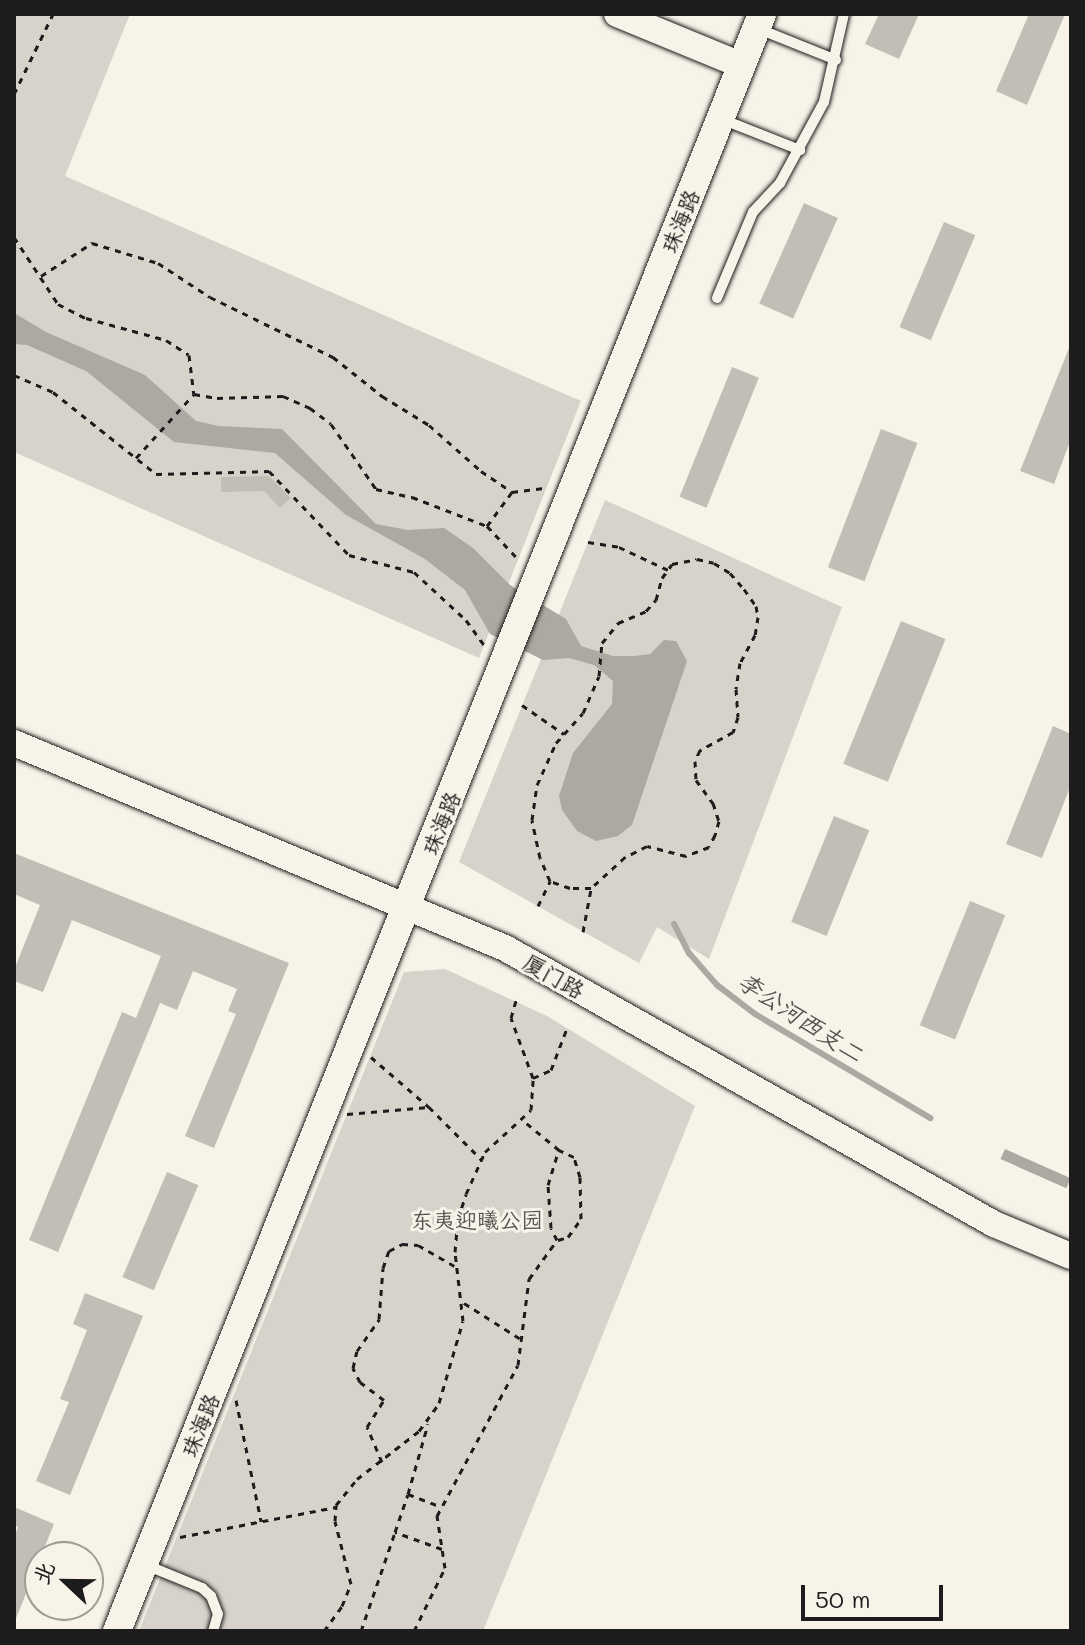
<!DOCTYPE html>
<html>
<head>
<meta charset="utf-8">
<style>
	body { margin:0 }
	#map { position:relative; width:1085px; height:1645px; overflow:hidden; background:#f7f3e8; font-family:Mali,"LXGW WenKai TC",sans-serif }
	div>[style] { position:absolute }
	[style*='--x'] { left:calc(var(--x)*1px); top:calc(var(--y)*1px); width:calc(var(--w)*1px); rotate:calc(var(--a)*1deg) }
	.green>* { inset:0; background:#d7d3cb }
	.water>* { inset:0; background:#aca9a2; transform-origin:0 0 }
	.stream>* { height:6px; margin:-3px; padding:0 3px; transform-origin:3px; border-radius:3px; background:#aca9a2 }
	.building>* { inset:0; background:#c0beb5; transform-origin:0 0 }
	.path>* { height:3px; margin-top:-1.5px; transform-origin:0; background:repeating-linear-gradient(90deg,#1c1c1c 0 6px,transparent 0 12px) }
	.roads { filter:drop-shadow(0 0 2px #1c1c1c) drop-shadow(0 0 2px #1c1c1c) }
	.service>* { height:10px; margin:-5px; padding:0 5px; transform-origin:5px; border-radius:5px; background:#f7f3e8 }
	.tertiary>* { height:26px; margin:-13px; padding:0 13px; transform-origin:13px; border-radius:13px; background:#f7f3e8 }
	.secondary>* { height:28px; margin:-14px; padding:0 14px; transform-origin:14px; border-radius:14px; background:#f7f3e8 }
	span { translate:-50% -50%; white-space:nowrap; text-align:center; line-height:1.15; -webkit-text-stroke:6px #f7f3e8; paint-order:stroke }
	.street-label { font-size:22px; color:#1c1c1c }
	.park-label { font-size:22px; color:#545351 }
	.water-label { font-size:24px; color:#565452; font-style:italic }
	.frame { position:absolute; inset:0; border:16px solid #1c1c1c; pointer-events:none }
	.north { position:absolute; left:24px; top:1541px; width:80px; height:80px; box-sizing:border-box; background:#f7f3e8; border:2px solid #9f9d96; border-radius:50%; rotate:292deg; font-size:22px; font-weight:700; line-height:32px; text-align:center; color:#1c1c1c }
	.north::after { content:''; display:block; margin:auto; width:28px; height:36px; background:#1c1c1c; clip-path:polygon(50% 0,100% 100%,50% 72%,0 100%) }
	.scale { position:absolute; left:801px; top:1585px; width:142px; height:36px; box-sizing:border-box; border:4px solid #1c1c1c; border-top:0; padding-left:10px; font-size:24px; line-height:28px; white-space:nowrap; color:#1c1c1c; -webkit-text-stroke:6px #f7f3e8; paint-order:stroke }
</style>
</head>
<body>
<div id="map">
	<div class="green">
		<div style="clip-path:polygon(14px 14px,130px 14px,65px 176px,581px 401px,479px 658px,14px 452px)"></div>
		<div style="clip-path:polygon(605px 500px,842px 607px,709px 959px,657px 927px,639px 963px,459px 862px)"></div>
		<div style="clip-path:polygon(445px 969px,547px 1016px,695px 1106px,483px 1631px,139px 1631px,404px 972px)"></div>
	</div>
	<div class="water">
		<div style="clip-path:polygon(14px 313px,46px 332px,145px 375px,196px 421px,218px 426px,282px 429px,376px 524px,408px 530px,444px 528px,473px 548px,510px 585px,566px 619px,581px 646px,613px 656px,635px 656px,650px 654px,664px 640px,676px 641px,687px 661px,632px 825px,618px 836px,596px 841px,577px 831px,562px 810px,559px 796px,573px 753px,612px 704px,613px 681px,594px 665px,569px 658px,543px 660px,490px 634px,465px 590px,425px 559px,346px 515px,275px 453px,174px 442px,86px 371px,27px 345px,14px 344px)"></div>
		<div style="left:1005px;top:1149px;width:72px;height:11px;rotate:24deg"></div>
	</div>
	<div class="stream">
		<div style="--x:674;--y:924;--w:33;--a:63"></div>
		<div style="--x:689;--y:953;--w:43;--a:48.8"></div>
		<div style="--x:717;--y:985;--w:48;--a:37.3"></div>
		<div style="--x:755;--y:1014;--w:204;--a:30.7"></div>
	</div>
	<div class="building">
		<div style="clip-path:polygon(879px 14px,919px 14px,899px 59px,865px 44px)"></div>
		<div style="clip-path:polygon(1029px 14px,1065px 14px,1027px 105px,996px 91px)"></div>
		<div style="left:804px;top:203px;width:37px;height:110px;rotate:24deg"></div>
		<div style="left:944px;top:222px;width:34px;height:114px;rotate:23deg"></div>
		<div style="clip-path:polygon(1071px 343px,1071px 439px,1054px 484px,1020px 471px)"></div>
		<div style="left:732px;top:367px;width:29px;height:140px;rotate:22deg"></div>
		<div style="left:881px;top:429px;width:39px;height:148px;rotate:21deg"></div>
		<div style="clip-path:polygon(269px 476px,291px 498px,280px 508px,264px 491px,221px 492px,221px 477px)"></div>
		<div style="left:901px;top:621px;width:48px;height:154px;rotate:22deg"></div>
		<div style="clip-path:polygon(1053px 726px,1071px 734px,1071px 785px,1042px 858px,1006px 844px)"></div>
		<div style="left:834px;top:816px;width:38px;height:114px;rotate:22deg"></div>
		<div style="clip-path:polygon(14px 853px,289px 963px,214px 1148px,185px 1136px,236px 1014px,228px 1011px,237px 989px,193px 971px,177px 1010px,160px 1003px,58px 1252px,29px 1240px,122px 1012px,136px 1018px,161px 956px,72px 920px,43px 992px,14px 981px,14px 970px,40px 905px,14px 894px)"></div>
		<div style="left:970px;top:901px;width:38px;height:134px;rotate:22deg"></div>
		<div style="left:167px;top:1172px;width:34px;height:114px;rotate:23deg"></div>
		<div style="clip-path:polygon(85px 1293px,143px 1316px,70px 1495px,36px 1481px,69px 1402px,60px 1399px,87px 1330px,73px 1324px)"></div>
		<div style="clip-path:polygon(14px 1507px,54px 1524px,15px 1621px,14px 1538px,18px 1527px,14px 1525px)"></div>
	</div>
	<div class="path">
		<div style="--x:14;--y:94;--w:89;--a:-64"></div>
		<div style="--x:14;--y:237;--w:80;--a:56.7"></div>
		<div style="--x:58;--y:304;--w:31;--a:27"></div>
		<div style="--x:86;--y:318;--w:83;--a:15.4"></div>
		<div style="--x:166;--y:340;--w:27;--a:33"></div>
		<div style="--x:189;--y:355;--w:39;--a:83"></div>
		<div style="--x:194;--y:394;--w:23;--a:10"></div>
		<div style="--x:217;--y:398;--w:66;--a:-1.7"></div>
		<div style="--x:283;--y:396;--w:30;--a:24"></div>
		<div style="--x:310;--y:408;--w:26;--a:37"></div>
		<div style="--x:331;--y:424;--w:79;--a:55.3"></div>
		<div style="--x:376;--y:489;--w:37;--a:13"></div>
		<div style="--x:412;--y:497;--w:80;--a:21.1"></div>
		<div style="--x:487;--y:526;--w:45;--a:46.8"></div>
		<div style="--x:41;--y:276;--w:61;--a:-32.9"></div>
		<div style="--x:92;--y:243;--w:69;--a:16.9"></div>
		<div style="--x:158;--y:263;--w:62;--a:33.2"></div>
		<div style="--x:210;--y:297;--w:137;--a:26"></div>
		<div style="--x:333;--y:357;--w:63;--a:38.5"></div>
		<div style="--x:382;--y:396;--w:55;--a:31.7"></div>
		<div style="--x:429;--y:425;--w:69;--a:41.5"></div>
		<div style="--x:481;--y:471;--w:37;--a:34"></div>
		<div style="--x:512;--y:492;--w:34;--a:-7"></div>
		<div style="--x:14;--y:375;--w:43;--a:23.6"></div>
		<div style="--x:53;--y:392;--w:132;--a:38.5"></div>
		<div style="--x:156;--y:474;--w:113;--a:-1.5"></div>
		<div style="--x:269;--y:471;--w:116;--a:46.4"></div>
		<div style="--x:349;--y:555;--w:67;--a:14.7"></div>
		<div style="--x:414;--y:572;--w:71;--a:42.7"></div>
		<div style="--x:466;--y:620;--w:31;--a:54"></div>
		<div style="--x:136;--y:458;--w:86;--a:-47.8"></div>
		<div style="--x:487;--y:526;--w:42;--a:-53.7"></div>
		<div style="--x:588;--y:542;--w:31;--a:9"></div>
		<div style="--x:619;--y:547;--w:54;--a:25.1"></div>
		<div style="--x:522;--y:705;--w:51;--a:34.6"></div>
		<div style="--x:538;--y:906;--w:28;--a:-64"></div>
		<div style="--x:550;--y:881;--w:25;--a:-113"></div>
		<div style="--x:540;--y:858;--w:39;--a:-102"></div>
		<div style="--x:532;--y:820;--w:35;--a:-82"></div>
		<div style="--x:537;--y:785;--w:46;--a:-65.7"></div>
		<div style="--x:556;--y:743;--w:40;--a:-48"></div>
		<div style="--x:583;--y:713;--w:40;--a:-66.6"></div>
		<div style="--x:599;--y:676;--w:33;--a:-85"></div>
		<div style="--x:602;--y:643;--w:26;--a:-51"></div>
		<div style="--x:618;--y:623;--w:30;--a:-23"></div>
		<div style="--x:646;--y:611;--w:15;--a:-48"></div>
		<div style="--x:656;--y:600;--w:23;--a:-75"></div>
		<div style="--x:662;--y:578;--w:17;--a:-54"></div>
		<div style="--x:672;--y:564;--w:25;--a:-11"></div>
		<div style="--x:697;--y:559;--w:17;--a:13"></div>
		<div style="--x:714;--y:563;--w:19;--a:32"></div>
		<div style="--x:730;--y:573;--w:21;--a:49"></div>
		<div style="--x:744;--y:589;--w:21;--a:55"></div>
		<div style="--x:756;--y:606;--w:11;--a:80"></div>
		<div style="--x:758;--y:617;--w:18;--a:99"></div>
		<div style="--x:755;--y:635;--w:32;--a:118"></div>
		<div style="--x:740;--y:663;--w:26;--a:99"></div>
		<div style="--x:736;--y:689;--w:28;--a:86"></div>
		<div style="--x:738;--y:717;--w:16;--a:108"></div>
		<div style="--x:733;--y:732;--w:38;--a:151"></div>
		<div style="--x:700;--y:750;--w:12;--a:114"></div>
		<div style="--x:695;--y:761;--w:19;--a:87"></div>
		<div style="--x:696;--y:780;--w:29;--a:54"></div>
		<div style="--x:713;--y:803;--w:19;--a:72"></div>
		<div style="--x:719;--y:821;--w:15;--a:106"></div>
		<div style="--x:715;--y:835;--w:13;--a:117"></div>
		<div style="--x:709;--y:847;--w:25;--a:159"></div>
		<div style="--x:686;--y:856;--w:40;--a:-165.6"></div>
		<div style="--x:647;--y:846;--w:25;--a:153"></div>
		<div style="--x:625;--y:857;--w:46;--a:137.6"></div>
		<div style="--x:591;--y:888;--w:21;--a:180"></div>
		<div style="--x:570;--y:888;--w:21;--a:-161"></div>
		<div style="--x:583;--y:932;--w:44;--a:-79.5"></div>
		<div style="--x:371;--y:1057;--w:77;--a:40.8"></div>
		<div style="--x:533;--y:1078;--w:20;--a:-24"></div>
		<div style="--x:551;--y:1070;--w:45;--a:-69.1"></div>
		<div style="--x:347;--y:1114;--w:82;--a:-4.9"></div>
		<div style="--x:429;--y:1107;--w:74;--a:45"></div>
		<div style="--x:558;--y:1240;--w:10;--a:-17"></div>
		<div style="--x:568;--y:1237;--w:22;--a:-54"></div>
		<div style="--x:581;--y:1219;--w:42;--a:-91.4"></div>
		<div style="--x:580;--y:1177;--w:21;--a:-107"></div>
		<div style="--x:574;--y:1157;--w:17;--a:-155"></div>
		<div style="--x:464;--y:1303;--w:69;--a:32.5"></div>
		<div style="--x:236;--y:1400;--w:124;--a:78.3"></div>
		<div style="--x:382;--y:1462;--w:38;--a:-113"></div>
		<div style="--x:367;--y:1427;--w:32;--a:-58"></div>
		<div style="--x:384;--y:1400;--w:30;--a:-143"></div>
		<div style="--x:360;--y:1382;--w:16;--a:-117"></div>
		<div style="--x:353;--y:1368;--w:17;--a:-77"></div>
		<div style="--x:357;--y:1351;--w:39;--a:-55"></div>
		<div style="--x:379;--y:1319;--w:51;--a:-85.5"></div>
		<div style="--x:383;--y:1268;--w:18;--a:-71"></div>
		<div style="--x:389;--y:1251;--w:15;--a:-28"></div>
		<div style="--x:402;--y:1244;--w:16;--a:4"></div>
		<div style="--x:418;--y:1245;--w:46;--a:29.9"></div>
		<div style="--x:408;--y:1494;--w:73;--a:-74.1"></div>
		<div style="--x:180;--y:1537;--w:159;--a:-10.9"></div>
		<div style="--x:442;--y:1549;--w:50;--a:-160.1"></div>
		<div style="--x:395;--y:1532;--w:40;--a:-71.1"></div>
		<div style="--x:408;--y:1494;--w:36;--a:21"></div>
		<div style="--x:324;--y:1631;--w:31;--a:-54"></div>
		<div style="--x:342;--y:1606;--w:24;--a:-68"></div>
		<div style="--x:351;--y:1584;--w:65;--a:-104.3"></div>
		<div style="--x:335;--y:1521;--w:16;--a:-86"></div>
		<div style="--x:336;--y:1505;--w:33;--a:-51"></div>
		<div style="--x:357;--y:1479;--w:78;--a:-37.7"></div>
		<div style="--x:419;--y:1431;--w:34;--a:-54"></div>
		<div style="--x:439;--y:1403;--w:85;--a:-73.7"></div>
		<div style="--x:463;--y:1321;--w:69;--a:-96.6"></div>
		<div style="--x:455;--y:1252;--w:33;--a:-85"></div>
		<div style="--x:458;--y:1219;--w:26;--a:-72"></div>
		<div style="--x:466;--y:1194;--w:46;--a:-65.7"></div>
		<div style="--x:485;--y:1152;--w:62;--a:-42.4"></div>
		<div style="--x:531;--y:1110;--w:32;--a:-86"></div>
		<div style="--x:533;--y:1078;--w:64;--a:-110.1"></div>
		<div style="--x:511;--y:1018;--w:18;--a:-74"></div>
		<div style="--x:361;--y:1631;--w:105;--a:-71"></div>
		<div style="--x:414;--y:1631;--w:70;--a:-63.8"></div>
		<div style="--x:445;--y:1568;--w:53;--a:-98.7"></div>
		<div style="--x:437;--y:1516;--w:171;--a:-61.8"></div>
		<div style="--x:518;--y:1365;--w:87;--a:-82.7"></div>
		<div style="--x:529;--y:1279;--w:48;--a:-54.3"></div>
		<div style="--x:557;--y:1240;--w:13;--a:-117"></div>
		<div style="--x:551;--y:1228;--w:43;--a:-94"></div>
		<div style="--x:548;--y:1185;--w:37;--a:-73"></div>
		<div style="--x:559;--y:1150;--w:45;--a:-140.4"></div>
	</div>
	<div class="roads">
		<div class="service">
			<div style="--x:759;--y:29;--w:83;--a:21.9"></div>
			<div style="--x:724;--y:120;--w:82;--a:21.5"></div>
			<div style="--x:717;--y:298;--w:93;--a:-67.3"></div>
			<div style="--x:753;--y:212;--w:40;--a:-47"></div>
			<div style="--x:780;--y:183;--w:92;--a:-61.5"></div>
			<div style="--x:824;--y:102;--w:90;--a:-77.2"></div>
			<div style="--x:146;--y:1565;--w:61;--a:22.3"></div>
			<div style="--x:202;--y:1588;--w:12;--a:42"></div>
			<div style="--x:211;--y:1596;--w:19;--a:69"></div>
			<div style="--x:218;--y:1614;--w:18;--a:106"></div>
		</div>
		<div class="tertiary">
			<div style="--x:617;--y:14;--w:134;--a:22.4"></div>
			<div style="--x:14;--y:743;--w:532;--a:22.66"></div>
			<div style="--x:505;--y:948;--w:562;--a:29.44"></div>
			<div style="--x:994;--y:1224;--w:83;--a:22.6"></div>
		</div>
		<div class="secondary">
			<div style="--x:117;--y:1631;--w:1741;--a:-68.25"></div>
		</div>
	</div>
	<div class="street-label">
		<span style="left:680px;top:221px;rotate:-68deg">珠海路</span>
		<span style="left:441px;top:823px;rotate:-68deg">珠海路</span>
		<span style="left:554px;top:976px;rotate:29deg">厦门路</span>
		<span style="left:200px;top:1425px;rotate:-68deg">珠海路</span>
	</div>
	<div class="park-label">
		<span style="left:477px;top:1220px">东夷迎曦公园</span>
	</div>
	<div class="water-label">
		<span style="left:801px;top:1017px;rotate:33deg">李公河西支二</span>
	</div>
	<div class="frame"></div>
	<div class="north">北</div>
	<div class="scale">50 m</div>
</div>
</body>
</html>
